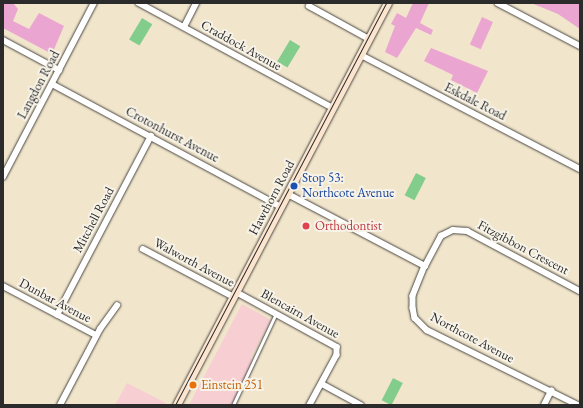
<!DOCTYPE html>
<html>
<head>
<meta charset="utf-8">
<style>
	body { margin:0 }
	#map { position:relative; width:583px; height:408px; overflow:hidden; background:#f1e5cb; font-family:"EB Garamond",serif }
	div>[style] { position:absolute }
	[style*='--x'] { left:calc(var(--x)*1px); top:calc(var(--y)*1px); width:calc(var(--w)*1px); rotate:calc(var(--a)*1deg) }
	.built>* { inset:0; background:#f7cfd3 }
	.green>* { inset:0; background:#82cd8b; transform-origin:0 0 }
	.building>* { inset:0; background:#eaa6d0; transform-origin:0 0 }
	.roads { filter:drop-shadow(0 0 1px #494743) drop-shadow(0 0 1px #494743) }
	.lane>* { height:3px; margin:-1.5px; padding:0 1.5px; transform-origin:1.5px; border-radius:1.5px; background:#fff }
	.street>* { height:5.5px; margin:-2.75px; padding:0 2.75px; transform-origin:2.75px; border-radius:2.75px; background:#fff }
	.secondary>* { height:8px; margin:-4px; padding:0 4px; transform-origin:4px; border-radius:4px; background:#fce5cf }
	.tram>* { height:1px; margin:-0.5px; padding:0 0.5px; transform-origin:0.5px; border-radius:0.5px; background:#2b2b2b }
	.dots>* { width:11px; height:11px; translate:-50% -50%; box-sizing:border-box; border:2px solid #f7f3e8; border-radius:50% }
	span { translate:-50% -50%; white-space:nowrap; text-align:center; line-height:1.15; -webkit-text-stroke:4px #f7f3e8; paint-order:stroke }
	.street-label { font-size:13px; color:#2b2b2b }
	.transit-label { font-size:13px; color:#164399 }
	.left { translate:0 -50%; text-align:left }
	.health-label { font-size:13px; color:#be3a42 }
	.food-label { font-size:13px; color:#c56008 }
	.frame { position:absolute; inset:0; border:4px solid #2b2b2b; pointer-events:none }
</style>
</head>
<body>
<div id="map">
	<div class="built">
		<div style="clip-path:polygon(242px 304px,271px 320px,251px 357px,252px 366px,232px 405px,189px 405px)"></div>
		<div style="clip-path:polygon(127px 383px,166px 403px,165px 405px,115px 405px)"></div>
	</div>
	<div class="green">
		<div style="left:142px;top:18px;width:12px;height:25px;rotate:31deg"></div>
		<div style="left:290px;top:40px;width:12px;height:25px;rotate:31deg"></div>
		<div style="left:416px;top:173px;width:11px;height:25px;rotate:27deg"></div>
		<div style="left:393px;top:378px;width:11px;height:25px;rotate:27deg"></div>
	</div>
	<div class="building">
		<div style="clip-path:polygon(3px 3px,13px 3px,18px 9px,13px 21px,29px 29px,39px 13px,64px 26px,52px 54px,3px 28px)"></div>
		<div style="clip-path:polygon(413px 3px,429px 3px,420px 23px,433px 30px,431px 35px,416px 28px,397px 58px,385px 52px,395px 26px,391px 24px,397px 13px,406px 18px)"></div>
		<div style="clip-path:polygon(531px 3px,580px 3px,580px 29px,558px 14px)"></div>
		<div style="left:482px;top:17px;width:12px;height:30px;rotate:24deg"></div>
		<div style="clip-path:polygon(431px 48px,488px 71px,477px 93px,451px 80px,453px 75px,424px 61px)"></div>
	</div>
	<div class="roads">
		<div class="lane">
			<div style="--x:233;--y:405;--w:102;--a:-64.9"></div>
		</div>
		<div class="street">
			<div style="--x:139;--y:3;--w:221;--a:28.4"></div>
			<div style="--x:498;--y:3;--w:93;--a:27.7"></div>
			<div style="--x:309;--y:6;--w:68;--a:28.8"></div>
			<div style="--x:184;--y:27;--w:27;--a:-63"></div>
			<div style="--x:3;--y:40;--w:64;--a:28.2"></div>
			<div style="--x:361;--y:55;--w:247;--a:27.5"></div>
			<div style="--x:52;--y:84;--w:260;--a:28.2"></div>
			<div style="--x:3;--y:177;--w:196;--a:-62.4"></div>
			<div style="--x:288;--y:194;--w:155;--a:27.7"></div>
			<div style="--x:425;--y:266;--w:32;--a:112"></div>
			<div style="--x:413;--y:296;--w:12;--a:90"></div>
			<div style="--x:413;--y:308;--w:10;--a:79"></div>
			<div style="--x:415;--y:318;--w:17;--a:45"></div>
			<div style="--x:427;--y:330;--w:169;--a:26.4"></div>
			<div style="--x:143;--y:249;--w:103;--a:27.8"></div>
			<div style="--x:425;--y:266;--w:34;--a:-62"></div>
			<div style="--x:441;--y:236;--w:13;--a:-27"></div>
			<div style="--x:453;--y:230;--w:14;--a:4"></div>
			<div style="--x:467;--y:231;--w:128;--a:28"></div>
			<div style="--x:3;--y:286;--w:105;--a:27.8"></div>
			<div style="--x:236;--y:292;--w:115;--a:28.6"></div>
			<div style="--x:337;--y:347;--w:8;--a:90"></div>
			<div style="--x:337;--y:355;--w:57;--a:118.4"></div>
			<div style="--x:57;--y:315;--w:202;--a:-62.3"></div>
			<div style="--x:322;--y:384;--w:44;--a:28.3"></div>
			<div style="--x:60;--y:405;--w:86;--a:-62.2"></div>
			<div style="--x:100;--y:329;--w:29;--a:-54"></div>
			<div style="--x:544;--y:405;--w:16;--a:-63"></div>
		</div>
		<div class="secondary">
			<div style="--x:177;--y:405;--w:454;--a:-62.3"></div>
		</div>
	</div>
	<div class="tram">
		<div style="--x:175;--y:405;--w:454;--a:-62.3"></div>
	</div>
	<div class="dots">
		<div style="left:294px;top:186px;background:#1a4fb4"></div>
		<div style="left:306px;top:226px;background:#e0444e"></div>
		<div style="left:193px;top:385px;background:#e8710a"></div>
	</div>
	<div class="street-label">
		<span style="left:241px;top:46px;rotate:29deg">Craddock Avenue</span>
		<span style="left:39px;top:85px;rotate:-62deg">Langdon Road</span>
		<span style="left:475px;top:102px;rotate:27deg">Eskdale Road</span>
		<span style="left:172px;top:135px;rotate:28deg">Crotonhurst Avenue</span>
		<span style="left:272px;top:198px;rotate:-62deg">Hawthorn Road</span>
		<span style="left:94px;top:220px;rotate:-62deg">Mitchell Road</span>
		<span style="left:523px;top:248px;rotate:28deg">Fitzgibbon Crescent</span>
		<span style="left:194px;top:263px;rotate:28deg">Walworth Avenue</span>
		<span style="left:55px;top:301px;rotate:28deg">Dunbar Avenue</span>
		<span style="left:300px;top:314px;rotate:29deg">Blencairn Avenue</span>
		<span style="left:472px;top:338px;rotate:28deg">Northcote Avenue</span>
	</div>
	<div class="transit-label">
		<span class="left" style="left:302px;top:186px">Stop 53:<br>Northcote Avenue</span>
	</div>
	<div class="health-label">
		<span class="left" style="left:315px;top:226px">Orthodontist</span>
	</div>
	<div class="food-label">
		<span class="left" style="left:201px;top:385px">Einstein 251</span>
	</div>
	<div class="frame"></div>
</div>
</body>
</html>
